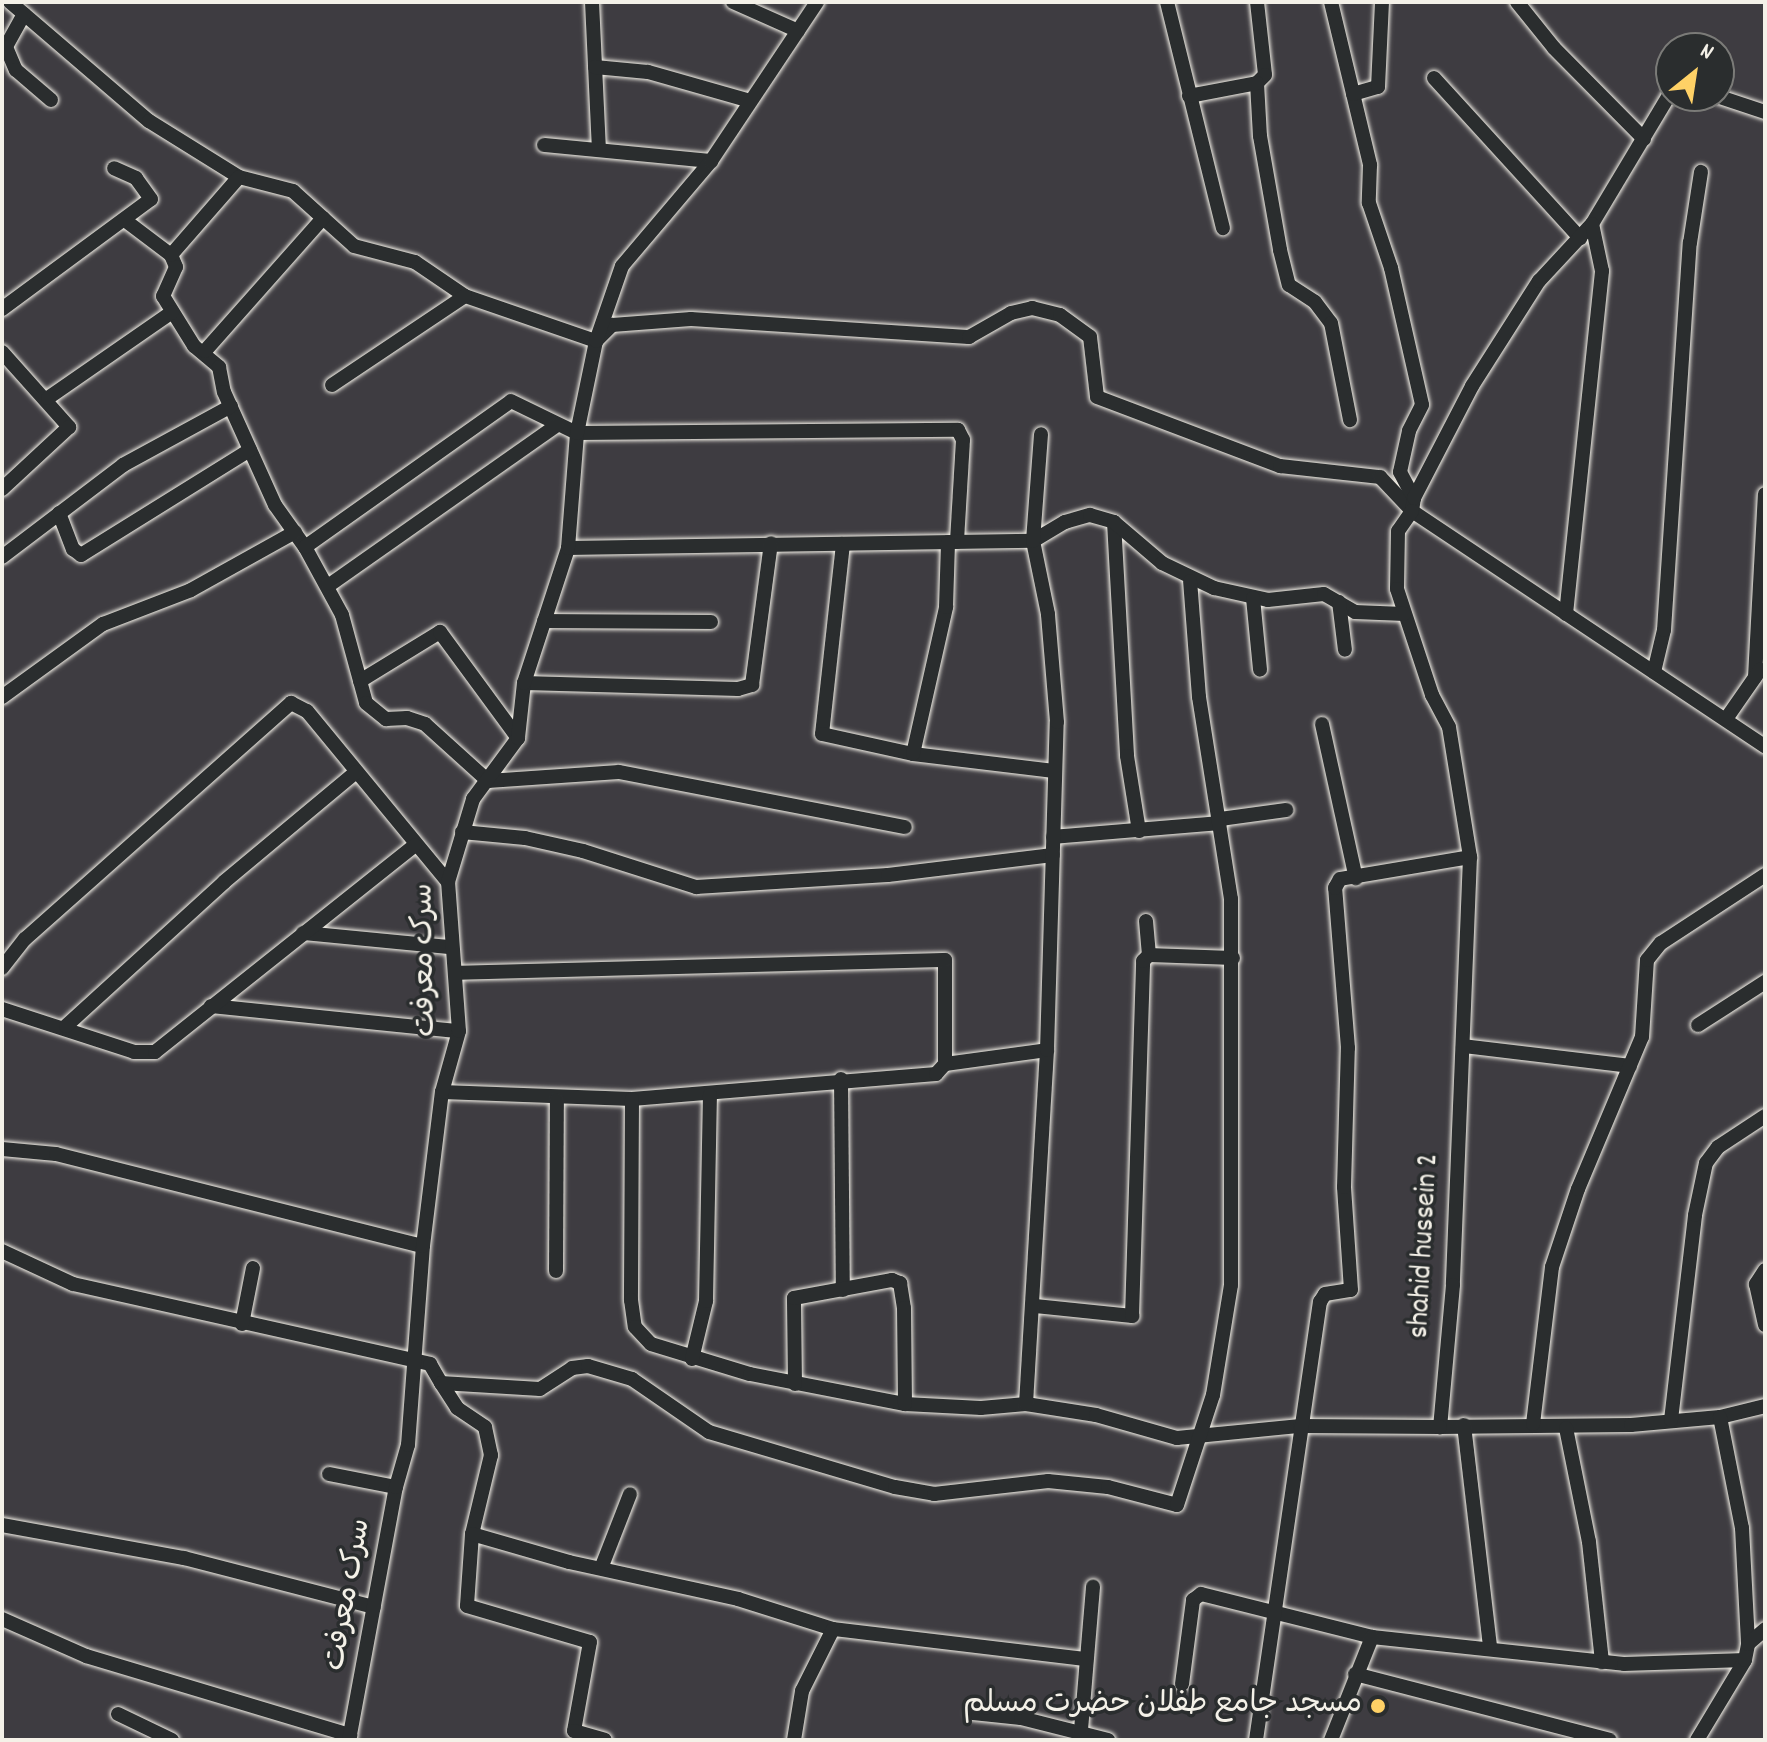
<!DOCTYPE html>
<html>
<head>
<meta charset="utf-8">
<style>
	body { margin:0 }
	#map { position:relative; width:1767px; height:1742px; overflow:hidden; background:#3e3c41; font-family:Dekko,"Playpen Sans Arabic",sans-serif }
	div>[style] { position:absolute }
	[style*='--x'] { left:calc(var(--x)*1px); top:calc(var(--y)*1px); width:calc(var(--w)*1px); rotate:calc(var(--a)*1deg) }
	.roads { filter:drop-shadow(0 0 2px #f4f1e8) drop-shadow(0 0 2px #f4f1e8) }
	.minor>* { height:14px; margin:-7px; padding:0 7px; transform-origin:7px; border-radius:7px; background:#2a2d2e }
	.dots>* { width:22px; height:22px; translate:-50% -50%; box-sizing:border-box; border:4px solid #2a2d2e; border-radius:50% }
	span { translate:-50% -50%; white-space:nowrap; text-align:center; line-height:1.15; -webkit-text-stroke:7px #2a2d2e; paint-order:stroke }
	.street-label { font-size:30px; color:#f4f1e8 }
	.poi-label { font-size:30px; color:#f4f1e8 }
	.right { translate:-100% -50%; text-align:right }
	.frame { position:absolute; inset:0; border:4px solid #f4f1e8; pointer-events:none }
	.north { position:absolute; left:1655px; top:32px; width:80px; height:80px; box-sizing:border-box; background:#2a2d2e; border:2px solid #7b7b78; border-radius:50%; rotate:30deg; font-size:22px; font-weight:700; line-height:32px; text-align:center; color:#f4f1e8 }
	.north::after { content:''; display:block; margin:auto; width:28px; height:36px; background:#ffd166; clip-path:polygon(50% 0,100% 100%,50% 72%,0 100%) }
</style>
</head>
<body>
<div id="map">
	<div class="roads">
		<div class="minor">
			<div style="--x:10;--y:2;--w:183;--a:40.6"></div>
			<div style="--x:149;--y:121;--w:106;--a:31.9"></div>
			<div style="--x:239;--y:177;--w:56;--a:14.5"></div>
			<div style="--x:293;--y:191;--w:82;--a:42"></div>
			<div style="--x:354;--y:246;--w:63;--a:14.7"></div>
			<div style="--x:415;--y:262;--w:60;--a:34.2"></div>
			<div style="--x:465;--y:296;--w:139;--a:19"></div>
			<div style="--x:596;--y:341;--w:23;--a:-45"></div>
			<div style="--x:612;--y:325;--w:79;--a:-4.3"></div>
			<div style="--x:691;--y:319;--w:279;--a:3.7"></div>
			<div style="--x:969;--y:337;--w:48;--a:-29.7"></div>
			<div style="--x:1011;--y:313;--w:22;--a:-13"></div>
			<div style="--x:1032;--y:308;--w:29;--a:14"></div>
			<div style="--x:1060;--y:315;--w:37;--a:36"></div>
			<div style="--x:1090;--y:337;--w:60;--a:83.3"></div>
			<div style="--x:1097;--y:397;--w:196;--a:20.7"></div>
			<div style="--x:1280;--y:466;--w:101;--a:6.3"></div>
			<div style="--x:1380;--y:477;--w:47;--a:46.7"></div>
			<div style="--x:1412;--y:511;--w:424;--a:33.7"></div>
			<div style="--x:592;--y:2;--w:148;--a:87.3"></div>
			<div style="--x:733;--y:2;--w:71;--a:24"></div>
			<div style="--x:1167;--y:2;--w:233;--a:76.1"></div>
			<div style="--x:1257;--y:2;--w:73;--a:83.7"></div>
			<div style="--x:1265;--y:75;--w:11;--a:135"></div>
			<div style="--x:1257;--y:83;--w:53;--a:86.8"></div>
			<div style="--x:1260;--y:136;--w:116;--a:80"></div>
			<div style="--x:1280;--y:250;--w:36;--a:76"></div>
			<div style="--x:1289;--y:285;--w:31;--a:33"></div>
			<div style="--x:1315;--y:302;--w:26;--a:53"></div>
			<div style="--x:1331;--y:323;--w:99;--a:78.9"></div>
			<div style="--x:1331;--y:2;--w:168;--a:76.5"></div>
			<div style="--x:1370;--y:165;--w:38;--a:92"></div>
			<div style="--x:1369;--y:203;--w:69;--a:71.3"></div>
			<div style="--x:1391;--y:268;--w:140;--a:77.2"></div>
			<div style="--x:1422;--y:405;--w:29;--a:117"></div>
			<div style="--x:1409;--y:431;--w:42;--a:102.4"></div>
			<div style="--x:1400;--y:472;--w:30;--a:62"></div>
			<div style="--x:1414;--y:498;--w:13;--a:99"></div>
			<div style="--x:1412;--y:511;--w:24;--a:125"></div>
			<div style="--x:1398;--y:531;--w:58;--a:91"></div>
			<div style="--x:1397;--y:589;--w:112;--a:71.7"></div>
			<div style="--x:1432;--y:695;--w:36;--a:62"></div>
			<div style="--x:1449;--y:727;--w:132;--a:80.8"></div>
			<div style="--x:1470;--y:857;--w:428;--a:92.3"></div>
			<div style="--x:1453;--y:1285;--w:143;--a:95.2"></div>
			<div style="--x:1440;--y:1427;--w:191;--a:-0.6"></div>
			<div style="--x:1631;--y:1425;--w:89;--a:-5.1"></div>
			<div style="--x:1720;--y:1417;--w:46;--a:-13.7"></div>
			<div style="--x:1517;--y:2;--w:59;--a:51.2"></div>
			<div style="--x:1554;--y:48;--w:128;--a:45.3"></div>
			<div style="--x:24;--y:14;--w:38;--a:119"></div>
			<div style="--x:6;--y:47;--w:25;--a:67"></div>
			<div style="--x:16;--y:70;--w:46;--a:40.6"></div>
			<div style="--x:595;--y:67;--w:53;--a:5.4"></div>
			<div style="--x:648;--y:72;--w:103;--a:15.8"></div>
			<div style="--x:1434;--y:78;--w:217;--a:47.6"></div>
			<div style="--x:1353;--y:94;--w:26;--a:-16"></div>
			<div style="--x:1378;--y:87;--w:85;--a:-87.3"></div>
			<div style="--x:1189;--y:96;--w:69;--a:-10.8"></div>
			<div style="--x:1717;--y:96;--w:51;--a:18.4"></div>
			<div style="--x:544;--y:145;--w:168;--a:5.5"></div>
			<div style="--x:126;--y:221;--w:56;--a:37.1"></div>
			<div style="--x:171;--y:255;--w:13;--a:67"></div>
			<div style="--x:176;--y:267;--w:32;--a:114"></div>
			<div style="--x:163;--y:296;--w:59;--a:58.2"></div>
			<div style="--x:194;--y:346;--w:33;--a:40"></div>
			<div style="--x:219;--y:367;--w:25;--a:79"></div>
			<div style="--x:224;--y:392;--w:124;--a:65.7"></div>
			<div style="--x:275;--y:505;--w:52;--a:54.5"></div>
			<div style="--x:305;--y:547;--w:77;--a:61.4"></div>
			<div style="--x:342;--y:615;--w:91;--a:74.7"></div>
			<div style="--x:366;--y:703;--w:26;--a:39"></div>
			<div style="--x:386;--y:719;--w:21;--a:-3"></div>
			<div style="--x:407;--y:718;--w:19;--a:18"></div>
			<div style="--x:425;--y:724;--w:85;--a:42.1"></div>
			<div style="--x:488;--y:781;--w:131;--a:-3.9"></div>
			<div style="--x:619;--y:772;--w:291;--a:10.9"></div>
			<div style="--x:171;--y:255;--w:103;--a:-48.9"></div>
			<div style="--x:2;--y:309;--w:185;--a:-36.4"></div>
			<div style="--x:151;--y:199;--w:26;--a:-126"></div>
			<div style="--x:136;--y:178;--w:24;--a:-156"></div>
			<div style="--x:205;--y:351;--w:178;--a:-48.4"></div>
			<div style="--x:2;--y:352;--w:101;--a:48.2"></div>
			<div style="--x:69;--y:427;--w:91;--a:137.2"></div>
			<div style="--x:332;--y:385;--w:160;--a:-33.8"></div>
			<div style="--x:48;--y:398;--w:151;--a:-34.7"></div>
			<div style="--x:1414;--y:498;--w:126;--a:-62.6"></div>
			<div style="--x:1472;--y:386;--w:125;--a:-57.5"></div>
			<div style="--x:1539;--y:281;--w:78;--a:-47.1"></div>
			<div style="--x:1592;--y:224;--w:154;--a:-59.1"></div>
			<div style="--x:59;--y:513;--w:39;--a:69"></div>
			<div style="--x:73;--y:549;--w:10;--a:37"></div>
			<div style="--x:81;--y:555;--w:199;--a:-31.9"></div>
			<div style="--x:1114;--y:522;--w:234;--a:86.8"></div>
			<div style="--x:1127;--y:756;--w:76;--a:80.9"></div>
			<div style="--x:843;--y:544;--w:191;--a:96.3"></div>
			<div style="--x:822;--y:734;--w:93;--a:12.4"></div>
			<div style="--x:913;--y:754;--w:142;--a:6.9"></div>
			<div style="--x:305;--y:547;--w:252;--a:-35.3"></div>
			<div style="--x:511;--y:401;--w:73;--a:25.9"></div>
			<div style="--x:577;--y:433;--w:381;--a:-0.5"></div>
			<div style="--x:958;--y:430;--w:11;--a:63"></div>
			<div style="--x:963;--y:440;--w:102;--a:93.4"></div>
			<div style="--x:568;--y:548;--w:465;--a:-0.9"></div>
			<div style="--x:1033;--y:541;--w:37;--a:-31"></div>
			<div style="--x:1065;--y:522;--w:26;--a:-16"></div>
			<div style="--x:1090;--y:515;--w:25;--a:16"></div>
			<div style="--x:1114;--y:522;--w:63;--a:40.5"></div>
			<div style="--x:1162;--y:563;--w:58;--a:25.7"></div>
			<div style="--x:1214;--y:588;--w:55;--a:12.5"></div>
			<div style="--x:1268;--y:600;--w:56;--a:-6.1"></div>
			<div style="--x:1324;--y:594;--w:36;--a:30"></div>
			<div style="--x:1355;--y:612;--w:49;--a:2.3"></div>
			<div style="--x:2;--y:557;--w:152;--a:-37.2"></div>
			<div style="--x:123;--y:465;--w:123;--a:-28.6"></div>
			<div style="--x:328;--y:586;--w:280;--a:-35.1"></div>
			<div style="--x:1253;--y:598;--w:72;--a:84.4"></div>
			<div style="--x:1339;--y:602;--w:48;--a:82.9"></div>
			<div style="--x:1566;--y:614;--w:345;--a:-84"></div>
			<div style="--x:1602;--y:271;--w:48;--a:-102"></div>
			<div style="--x:544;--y:621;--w:167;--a:0.3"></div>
			<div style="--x:1654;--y:672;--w:43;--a:-76.6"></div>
			<div style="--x:1664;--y:630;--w:388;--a:-86.2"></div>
			<div style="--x:1690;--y:243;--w:72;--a:-81.2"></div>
			<div style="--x:1755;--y:677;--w:183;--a:-86.9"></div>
			<div style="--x:360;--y:681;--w:94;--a:-31.5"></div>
			<div style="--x:440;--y:632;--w:132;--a:53.7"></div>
			<div style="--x:524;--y:683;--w:214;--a:1.6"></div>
			<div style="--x:738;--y:689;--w:15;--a:-16"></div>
			<div style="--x:752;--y:685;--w:143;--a:-82.4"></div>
			<div style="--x:2;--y:697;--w:125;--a:-35.9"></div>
			<div style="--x:103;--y:624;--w:94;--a:-21.1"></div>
			<div style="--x:191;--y:590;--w:119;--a:-29.1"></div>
			<div style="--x:1726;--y:719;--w:60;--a:-55.2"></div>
			<div style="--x:1322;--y:724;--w:158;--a:77.6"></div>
			<div style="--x:913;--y:754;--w:151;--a:-77.3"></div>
			<div style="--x:946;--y:607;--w:65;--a:-88.2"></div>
			<div style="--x:1220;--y:819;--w:67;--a:-7.8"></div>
			<div style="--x:462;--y:832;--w:63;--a:5.4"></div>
			<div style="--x:525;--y:838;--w:59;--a:12.6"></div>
			<div style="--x:583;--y:851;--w:119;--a:17.7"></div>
			<div style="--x:696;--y:887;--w:192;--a:-3.6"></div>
			<div style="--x:888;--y:875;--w:166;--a:-6.9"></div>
			<div style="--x:1053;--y:837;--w:167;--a:-4.8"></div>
			<div style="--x:1146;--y:921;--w:34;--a:85"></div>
			<div style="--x:303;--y:933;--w:147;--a:5.5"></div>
			<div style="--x:2;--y:968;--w:37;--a:-52"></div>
			<div style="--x:25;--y:939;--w:356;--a:-41.6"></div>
			<div style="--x:291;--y:703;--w:18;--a:27"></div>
			<div style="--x:307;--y:711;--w:222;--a:50.5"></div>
			<div style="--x:211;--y:1006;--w:249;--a:5.8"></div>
			<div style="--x:2;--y:1009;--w:139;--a:18"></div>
			<div style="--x:134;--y:1052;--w:21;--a:0"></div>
			<div style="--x:155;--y:1052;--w:332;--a:-38.5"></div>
			<div style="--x:1698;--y:1025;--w:80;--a:-32.7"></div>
			<div style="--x:66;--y:1026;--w:214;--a:-42.3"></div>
			<div style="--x:224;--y:882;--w:172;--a:-39.8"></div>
			<div style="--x:1463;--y:1046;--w:168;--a:6.8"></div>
			<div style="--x:945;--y:1064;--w:103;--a:-7.8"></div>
			<div style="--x:841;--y:1079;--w:211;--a:89.5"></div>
			<div style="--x:442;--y:1092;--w:190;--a:2.1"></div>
			<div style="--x:632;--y:1099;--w:305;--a:-4.7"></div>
			<div style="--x:936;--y:1074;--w:13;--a:-48"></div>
			<div style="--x:945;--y:1064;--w:104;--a:-90"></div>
			<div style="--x:945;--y:960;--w:488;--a:178.5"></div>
			<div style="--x:632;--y:1099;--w:201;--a:90.3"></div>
			<div style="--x:631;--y:1300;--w:27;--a:82"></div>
			<div style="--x:635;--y:1327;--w:23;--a:47"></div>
			<div style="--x:651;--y:1344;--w:103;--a:16.9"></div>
			<div style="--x:750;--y:1374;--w:158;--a:11"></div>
			<div style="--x:905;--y:1404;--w:76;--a:3"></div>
			<div style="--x:981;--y:1408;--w:45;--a:-5.1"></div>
			<div style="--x:1026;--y:1404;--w:71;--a:8.9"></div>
			<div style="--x:1096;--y:1415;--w:84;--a:15.9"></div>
			<div style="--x:1177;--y:1438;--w:124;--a:-5.6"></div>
			<div style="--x:1300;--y:1426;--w:140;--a:0.4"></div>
			<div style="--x:2;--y:1149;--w:54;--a:5.3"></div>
			<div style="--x:56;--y:1154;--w:378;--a:14.1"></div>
			<div style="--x:2;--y:1251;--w:78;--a:24.9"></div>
			<div style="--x:73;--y:1284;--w:366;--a:12.6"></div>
			<div style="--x:430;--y:1364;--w:22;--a:60"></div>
			<div style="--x:441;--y:1383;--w:99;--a:3.5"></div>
			<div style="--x:540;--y:1389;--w:38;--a:-33"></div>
			<div style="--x:572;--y:1368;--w:16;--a:-7"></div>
			<div style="--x:588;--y:1366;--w:46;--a:16.5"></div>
			<div style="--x:632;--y:1379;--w:93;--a:34.5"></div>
			<div style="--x:709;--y:1432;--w:194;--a:16.5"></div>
			<div style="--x:895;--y:1487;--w:40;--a:10"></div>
			<div style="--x:934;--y:1494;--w:115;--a:-6.5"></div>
			<div style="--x:1048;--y:1481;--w:60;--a:5.7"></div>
			<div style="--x:1108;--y:1487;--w:71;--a:14.6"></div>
			<div style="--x:1177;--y:1505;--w:116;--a:-71.9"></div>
			<div style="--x:1213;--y:1395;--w:111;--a:-80.7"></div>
			<div style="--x:1231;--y:1285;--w:386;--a:-90"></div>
			<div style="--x:1231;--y:899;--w:205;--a:-99"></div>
			<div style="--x:1199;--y:697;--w:116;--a:-94.4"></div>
			<div style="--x:1765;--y:1270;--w:17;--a:123"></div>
			<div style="--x:1756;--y:1284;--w:42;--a:77.6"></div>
			<div style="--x:556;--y:1271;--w:171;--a:-89.7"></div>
			<div style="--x:1035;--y:1306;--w:98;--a:5.9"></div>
			<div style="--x:1132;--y:1316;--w:355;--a:-88.2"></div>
			<div style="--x:1143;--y:961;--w:8;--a:-45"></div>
			<div style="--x:1149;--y:955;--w:84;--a:2"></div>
			<div style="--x:242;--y:1324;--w:57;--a:-78.9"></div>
			<div style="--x:692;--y:1359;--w:60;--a:-76.4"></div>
			<div style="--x:706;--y:1301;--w:206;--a:-88.9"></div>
			<div style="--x:441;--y:1383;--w:30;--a:57"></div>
			<div style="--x:457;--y:1408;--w:34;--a:34"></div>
			<div style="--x:485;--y:1427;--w:29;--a:78"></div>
			<div style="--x:491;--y:1455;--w:81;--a:103.5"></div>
			<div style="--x:472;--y:1534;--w:72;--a:94"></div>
			<div style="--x:467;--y:1606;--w:128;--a:16.3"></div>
			<div style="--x:590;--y:1642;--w:90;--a:100.2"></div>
			<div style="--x:574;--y:1731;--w:32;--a:16"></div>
			<div style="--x:795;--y:1384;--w:86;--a:-90.7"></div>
			<div style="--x:794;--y:1298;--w:100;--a:-10.4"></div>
			<div style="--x:892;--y:1280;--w:9;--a:21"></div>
			<div style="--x:900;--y:1283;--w:25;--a:81"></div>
			<div style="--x:904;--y:1308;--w:96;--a:89.4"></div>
			<div style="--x:1026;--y:1404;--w:355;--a:-86.6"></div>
			<div style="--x:1047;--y:1050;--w:328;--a:-88.3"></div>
			<div style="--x:1057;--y:722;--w:108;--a:-94.8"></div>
			<div style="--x:1048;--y:614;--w:75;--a:-101.6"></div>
			<div style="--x:1033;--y:541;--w:107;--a:-85.7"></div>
			<div style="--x:1720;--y:1417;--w:113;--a:78.8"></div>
			<div style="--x:1742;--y:1528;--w:116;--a:87"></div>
			<div style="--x:1671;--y:1420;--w:206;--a:-83.3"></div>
			<div style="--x:1695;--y:1215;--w:53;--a:-78.1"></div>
			<div style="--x:1706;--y:1163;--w:20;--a:-53"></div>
			<div style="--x:1718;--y:1147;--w:56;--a:-33.4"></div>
			<div style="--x:1533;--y:1424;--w:158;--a:-83.1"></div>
			<div style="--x:1552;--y:1267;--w:82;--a:-71.6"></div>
			<div style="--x:1578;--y:1189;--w:165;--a:-67.2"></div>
			<div style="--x:1642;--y:1037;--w:77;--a:-86.3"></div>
			<div style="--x:1647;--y:960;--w:22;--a:-51"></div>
			<div style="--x:1661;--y:943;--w:124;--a:-33.2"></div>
			<div style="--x:1464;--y:1425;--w:223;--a:83.3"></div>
			<div style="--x:1566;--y:1428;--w:116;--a:78.6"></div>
			<div style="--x:1589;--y:1542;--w:121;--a:83.8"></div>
			<div style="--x:329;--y:1474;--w:68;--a:11"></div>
			<div style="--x:2;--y:1525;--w:185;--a:10.3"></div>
			<div style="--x:184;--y:1558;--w:196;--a:14.5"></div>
			<div style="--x:472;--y:1534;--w:101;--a:16.1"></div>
			<div style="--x:569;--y:1562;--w:173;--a:12.3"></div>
			<div style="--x:738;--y:1599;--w:100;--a:17.5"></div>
			<div style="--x:833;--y:1629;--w:255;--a:6.8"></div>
			<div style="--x:602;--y:1566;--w:77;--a:-68.7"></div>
			<div style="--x:2;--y:1619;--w:92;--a:23.8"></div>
			<div style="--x:86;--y:1656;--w:276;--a:16.7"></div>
			<div style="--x:1355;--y:1674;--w:263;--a:14.5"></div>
			<div style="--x:1182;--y:1684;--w:85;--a:-82.5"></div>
			<div style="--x:1193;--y:1600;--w:10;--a:-37"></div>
			<div style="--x:1201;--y:1594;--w:176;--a:14.1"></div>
			<div style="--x:1372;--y:1637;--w:253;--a:6.1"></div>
			<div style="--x:1624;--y:1664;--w:121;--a:-1.9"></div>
			<div style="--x:973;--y:1713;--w:48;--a:5.9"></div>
			<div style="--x:1021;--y:1718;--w:90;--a:14.2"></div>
			<div style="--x:118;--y:1714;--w:60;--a:25.7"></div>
			<div style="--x:1081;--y:1730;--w:144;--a:-85.2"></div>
			<div style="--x:349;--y:1740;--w:257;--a:-79.5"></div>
			<div style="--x:396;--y:1487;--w:44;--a:-74.1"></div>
			<div style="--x:408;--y:1445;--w:200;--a:-85.7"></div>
			<div style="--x:423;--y:1246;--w:155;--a:-83"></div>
			<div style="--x:442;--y:1092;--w:63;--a:-74.4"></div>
			<div style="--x:459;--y:1031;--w:149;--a:-94.2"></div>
			<div style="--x:448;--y:882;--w:87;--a:-73.2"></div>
			<div style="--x:473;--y:799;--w:76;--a:-53.6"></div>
			<div style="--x:518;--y:738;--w:55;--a:-83.8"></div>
			<div style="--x:524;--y:683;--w:142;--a:-71.9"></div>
			<div style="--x:568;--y:548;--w:115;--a:-85.5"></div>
			<div style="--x:577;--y:433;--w:94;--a:-78.3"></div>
			<div style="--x:596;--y:341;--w:79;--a:-70.9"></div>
			<div style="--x:622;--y:266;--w:138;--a:-49.7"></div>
			<div style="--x:711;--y:161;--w:191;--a:-56.3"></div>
			<div style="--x:794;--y:1740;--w:50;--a:-80.7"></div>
			<div style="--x:802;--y:1691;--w:69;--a:-63.4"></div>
			<div style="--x:1256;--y:1740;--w:443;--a:-81.7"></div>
			<div style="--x:1320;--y:1302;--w:9;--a:-58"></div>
			<div style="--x:1325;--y:1294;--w:26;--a:-9"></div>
			<div style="--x:1351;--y:1290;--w:103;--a:-93.9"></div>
			<div style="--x:1344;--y:1187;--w:139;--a:-88.4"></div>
			<div style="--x:1348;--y:1048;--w:161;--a:-94.6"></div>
			<div style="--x:1335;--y:888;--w:10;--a:-61"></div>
			<div style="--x:1340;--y:879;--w:132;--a:-9.6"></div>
			<div style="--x:1331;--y:1740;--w:111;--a:-68.3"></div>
			<div style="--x:1697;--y:1740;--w:93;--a:-59"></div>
			<div style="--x:1745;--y:1660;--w:16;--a:-79"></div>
			<div style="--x:1748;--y:1644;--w:23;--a:-41"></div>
		</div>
	</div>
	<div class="dots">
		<div style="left:1378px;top:1706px;background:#ffd166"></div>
	</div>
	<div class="street-label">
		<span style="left:427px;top:960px;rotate:-91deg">سرک معرفت</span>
		<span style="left:1426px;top:1246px;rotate:-87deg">shahid hussein 2</span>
		<span style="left:350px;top:1595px;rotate:-80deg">سرک معرفت</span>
	</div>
	<div class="poi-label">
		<span class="right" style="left:1362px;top:1706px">مسجد جامع طفلان حضرت مسلم</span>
	</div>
	<div class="frame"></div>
	<div class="north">N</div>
</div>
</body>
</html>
